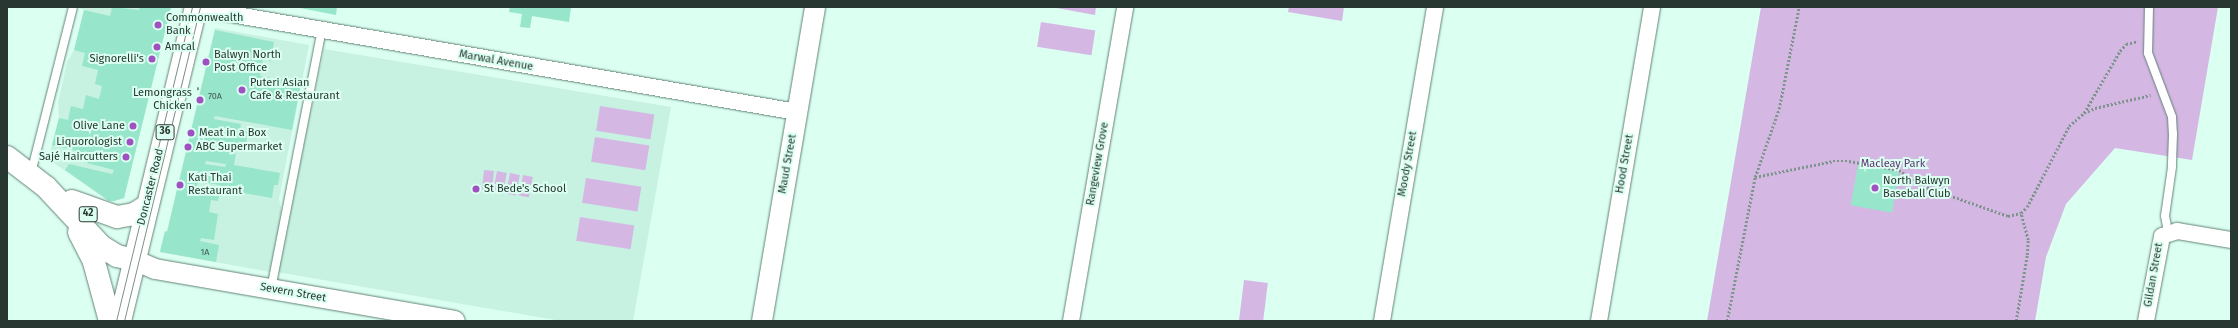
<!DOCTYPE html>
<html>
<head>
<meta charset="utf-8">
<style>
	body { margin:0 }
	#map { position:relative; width:2238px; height:328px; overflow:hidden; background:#dbfff1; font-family:"Fira Sans",sans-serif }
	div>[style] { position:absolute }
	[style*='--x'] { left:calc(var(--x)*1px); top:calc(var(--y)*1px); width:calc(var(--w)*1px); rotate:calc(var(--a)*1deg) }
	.built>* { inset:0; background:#c7f2e1 }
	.green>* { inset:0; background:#d5b7e4; transform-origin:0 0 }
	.building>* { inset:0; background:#97e5ca; transform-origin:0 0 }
	.path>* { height:2.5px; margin-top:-1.25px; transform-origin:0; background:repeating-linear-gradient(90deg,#7d958c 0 2px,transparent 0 4px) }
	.roads { filter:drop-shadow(0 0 1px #638377) drop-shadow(0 0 1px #638377) }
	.service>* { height:8px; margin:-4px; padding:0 4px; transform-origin:4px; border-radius:4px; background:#fff }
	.minor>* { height:16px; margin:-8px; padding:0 8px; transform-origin:8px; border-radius:8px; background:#fff }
	.tertiary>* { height:20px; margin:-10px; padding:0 10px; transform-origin:10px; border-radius:10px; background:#fff }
	.primary>* { height:22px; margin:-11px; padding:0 11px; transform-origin:11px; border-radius:11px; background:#fff }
	.tram>* { height:1px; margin:-0.5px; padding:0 0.5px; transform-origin:0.5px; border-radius:0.5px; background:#788f86 }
	.dots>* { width:11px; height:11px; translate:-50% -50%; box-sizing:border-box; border:2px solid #dbfff1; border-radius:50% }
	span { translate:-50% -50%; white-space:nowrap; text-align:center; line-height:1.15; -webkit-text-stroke:4px #dbfff1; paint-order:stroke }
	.number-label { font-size:9px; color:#446258 }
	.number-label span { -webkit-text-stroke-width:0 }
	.shield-label span { padding:1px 3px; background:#dbfff1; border:1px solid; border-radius:3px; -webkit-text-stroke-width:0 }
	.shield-label { font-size:10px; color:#293732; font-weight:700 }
	.poi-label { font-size:11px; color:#293732 }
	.left { translate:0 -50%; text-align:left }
	.right { translate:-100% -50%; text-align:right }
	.street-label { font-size:11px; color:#293732 }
	.park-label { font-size:11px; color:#5f3274 }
	.frame { position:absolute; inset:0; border:8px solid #293732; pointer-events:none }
</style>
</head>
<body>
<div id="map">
	<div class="built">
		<div style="clip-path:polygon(77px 7px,171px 7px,124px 198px,114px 201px,109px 201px,48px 159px,59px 118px,58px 103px,67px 62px,74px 50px,84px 10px)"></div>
		<div style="clip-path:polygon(215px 28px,309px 45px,279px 199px,282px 212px,270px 272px,160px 252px,165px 231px,167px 231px)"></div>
		<div style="clip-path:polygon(324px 49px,671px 107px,633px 321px,561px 321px,277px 272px)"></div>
	</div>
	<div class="green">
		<div style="clip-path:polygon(1051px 7px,1096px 7px,1095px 15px)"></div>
		<div style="clip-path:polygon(1289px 7px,1344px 7px,1342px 21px,1288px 12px)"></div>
		<div style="clip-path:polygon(1761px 7px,2218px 7px,2192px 160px,2115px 148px,2066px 204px,2046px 257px,2035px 321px,1707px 321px)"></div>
		<div style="left:1041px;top:22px;width:55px;height:25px;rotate:9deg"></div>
		<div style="left:600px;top:106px;width:55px;height:25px;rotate:9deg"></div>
		<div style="left:595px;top:137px;width:55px;height:25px;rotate:9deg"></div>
		<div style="left:484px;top:170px;width:10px;height:20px;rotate:6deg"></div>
		<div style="left:497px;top:171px;width:10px;height:21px;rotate:11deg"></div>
		<div style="left:510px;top:173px;width:10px;height:21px;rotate:11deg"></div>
		<div style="left:523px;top:175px;width:10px;height:21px;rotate:11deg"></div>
		<div style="left:586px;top:178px;width:56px;height:25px;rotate:9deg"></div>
		<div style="left:580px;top:217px;width:55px;height:24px;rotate:9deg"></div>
		<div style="left:1244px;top:280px;width:24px;height:42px;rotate:7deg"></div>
	</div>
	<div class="building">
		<div style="clip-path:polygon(112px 7px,139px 10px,140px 7px,171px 7px,124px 198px,114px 201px,109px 201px,65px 170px,69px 164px,112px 174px,114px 170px,87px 163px,89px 154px,52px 145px,59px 118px,68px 120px,71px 106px,83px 109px,86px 95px,99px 99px,102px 86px,95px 84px,98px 70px,82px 66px,85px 53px,74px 50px,84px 10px,110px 16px)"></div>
		<div style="clip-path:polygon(295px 7px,337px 7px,336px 15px)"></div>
		<div style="clip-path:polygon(510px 7px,571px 7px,569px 22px,532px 16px,530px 28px,520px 27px,522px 14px,509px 12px)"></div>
		<div style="clip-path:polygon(evenodd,215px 30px,274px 42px,271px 61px,263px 59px,260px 76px,301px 83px,292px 130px,215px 116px,214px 119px,241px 124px,240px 130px,248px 131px,246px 143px,238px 142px,237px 147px,210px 143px,209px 149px,236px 153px,234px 165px,280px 173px,278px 185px,274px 185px,272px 198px,227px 190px,228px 187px,199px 181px,197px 185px,196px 188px,220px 192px,218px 201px,211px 200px,209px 212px,218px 214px,214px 240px,201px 238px,200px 241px,219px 245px,216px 262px,160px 252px,165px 231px,167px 232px,215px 30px,206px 161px,226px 164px,225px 167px,205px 164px,206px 161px)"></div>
		<div style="left:1858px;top:164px;width:42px;height:42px;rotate:10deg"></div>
	</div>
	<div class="path">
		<div style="--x:197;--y:88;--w:3;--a:18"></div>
		<div style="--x:2084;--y:113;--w:72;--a:-59.9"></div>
		<div style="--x:2120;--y:51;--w:9;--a:-49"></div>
		<div style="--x:2126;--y:44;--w:12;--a:-14"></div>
		<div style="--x:1755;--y:177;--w:80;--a:-11.6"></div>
		<div style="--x:1833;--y:161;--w:16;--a:0"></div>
		<div style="--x:1849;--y:161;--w:51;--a:10.2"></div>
		<div style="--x:1899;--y:170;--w:29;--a:34"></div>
		<div style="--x:1923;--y:186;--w:90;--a:19.4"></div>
		<div style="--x:2008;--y:216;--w:13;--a:-13"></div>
		<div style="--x:1727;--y:321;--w:147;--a:-79"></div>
		<div style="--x:1755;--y:177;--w:72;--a:-70.6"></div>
		<div style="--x:1779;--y:109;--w:104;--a:-78.9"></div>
		<div style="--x:2016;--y:321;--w:67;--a:-80.5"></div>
		<div style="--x:2027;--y:255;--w:15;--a:-86"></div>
		<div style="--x:2028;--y:240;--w:28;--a:-105"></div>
		<div style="--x:2021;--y:213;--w:8;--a:-45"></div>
		<div style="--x:2027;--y:207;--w:91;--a:-62.6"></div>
		<div style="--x:2069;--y:126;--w:20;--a:-41"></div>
		<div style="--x:2084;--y:113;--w:12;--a:-24"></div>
		<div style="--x:2095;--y:108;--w:57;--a:-13.1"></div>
	</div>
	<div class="roads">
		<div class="service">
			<div style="--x:2149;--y:7;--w:46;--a:91.2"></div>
			<div style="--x:2148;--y:53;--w:68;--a:69.4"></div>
			<div style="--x:2172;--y:117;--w:17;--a:87"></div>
			<div style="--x:2173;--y:134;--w:33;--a:92"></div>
			<div style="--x:2172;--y:167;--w:49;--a:98.1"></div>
			<div style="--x:2165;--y:216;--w:16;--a:79"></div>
			<div style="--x:31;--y:173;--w:171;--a:-75.8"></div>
			<div style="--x:271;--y:289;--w:264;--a:-78.9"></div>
		</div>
		<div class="minor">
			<div style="--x:196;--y:8;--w:610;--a:9.82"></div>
			<div style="--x:1071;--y:321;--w:319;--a:-80.2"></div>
			<div style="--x:1382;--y:321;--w:318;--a:-80.4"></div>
			<div style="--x:1599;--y:321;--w:318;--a:-80.4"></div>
			<div style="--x:2146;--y:321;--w:86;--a:-79.3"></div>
			<div style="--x:2162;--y:236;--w:16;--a:-18"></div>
			<div style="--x:2177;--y:231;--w:55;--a:9.5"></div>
		</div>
		<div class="tertiary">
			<div style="--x:134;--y:260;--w:23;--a:23"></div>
			<div style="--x:155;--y:269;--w:304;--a:9.8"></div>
			<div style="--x:762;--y:321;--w:318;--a:-80.4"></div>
		</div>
		<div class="primary">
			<div style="--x:7;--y:157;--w:49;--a:37.6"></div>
			<div style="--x:46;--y:187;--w:81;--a:47"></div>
			<div style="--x:101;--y:246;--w:19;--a:32"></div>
			<div style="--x:117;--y:256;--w:17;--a:13"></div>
			<div style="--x:72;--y:201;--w:48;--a:19.6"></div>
			<div style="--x:117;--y:217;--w:17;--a:-10"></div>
			<div style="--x:134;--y:214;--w:15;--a:-32"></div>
			<div style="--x:79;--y:232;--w:34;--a:63"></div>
			<div style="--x:94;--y:262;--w:61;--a:74.8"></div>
			<div style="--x:120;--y:321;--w:323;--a:-76.4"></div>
		</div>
	</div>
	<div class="tram">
		<div style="--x:116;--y:321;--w:323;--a:-76.4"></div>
		<div style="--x:124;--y:321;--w:323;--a:-76.4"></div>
	</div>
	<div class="dots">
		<div style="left:158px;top:25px;background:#9f50c1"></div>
		<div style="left:157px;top:47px;background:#9f50c1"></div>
		<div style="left:152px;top:59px;background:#9f50c1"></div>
		<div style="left:206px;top:62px;background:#9f50c1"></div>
		<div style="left:242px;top:90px;background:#9f50c1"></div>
		<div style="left:200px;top:100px;background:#9f50c1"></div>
		<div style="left:133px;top:126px;background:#9f50c1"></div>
		<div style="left:191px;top:133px;background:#9f50c1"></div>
		<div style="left:130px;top:142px;background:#9f50c1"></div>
		<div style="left:188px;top:147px;background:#9f50c1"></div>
		<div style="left:126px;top:157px;background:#9f50c1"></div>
		<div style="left:180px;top:185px;background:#9f50c1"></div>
		<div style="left:1875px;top:188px;background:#9f50c1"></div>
		<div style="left:476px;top:189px;background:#9f50c1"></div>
	</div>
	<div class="number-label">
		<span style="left:215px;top:96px">70A</span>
		<span style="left:205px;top:252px">1A</span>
	</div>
	<div class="shield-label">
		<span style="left:165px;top:132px">36</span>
		<span style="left:88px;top:214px">42</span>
	</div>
	<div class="poi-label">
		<span class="left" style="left:166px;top:25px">Commonwealth<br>Bank</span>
		<span class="left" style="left:165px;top:47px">Amcal</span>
		<span class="left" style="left:214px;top:62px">Balwyn North<br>Post Office</span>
		<span class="right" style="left:144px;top:59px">Signorelli's</span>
		<span class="left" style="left:250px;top:90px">Puteri Asian<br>Cafe &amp; Restaurant</span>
		<span class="right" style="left:192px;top:100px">Lemongrass<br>Chicken</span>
		<span class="right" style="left:125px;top:126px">Olive Lane</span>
		<span class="left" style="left:199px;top:133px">Meat in a Box</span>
		<span class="right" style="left:122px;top:142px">Liquorologist</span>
		<span class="left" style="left:196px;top:147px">ABC Supermarket</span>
		<span class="right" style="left:118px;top:157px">Sajé Haircutters</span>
		<span class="left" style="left:188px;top:185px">Kati Thai<br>Restaurant</span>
		<span class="left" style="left:1883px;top:188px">North Balwyn<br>Baseball Club</span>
		<span class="left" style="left:484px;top:189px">St Bede's School</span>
	</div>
	<div class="street-label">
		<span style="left:496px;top:61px;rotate:10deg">Marwal Avenue</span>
		<span style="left:788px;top:164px;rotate:-80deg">Maud Street</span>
		<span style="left:1098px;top:164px;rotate:-80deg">Rangeview Grove</span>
		<span style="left:1408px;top:164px;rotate:-80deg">Moody Street</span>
		<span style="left:1625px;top:164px;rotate:-80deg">Hood Street</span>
		<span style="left:151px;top:187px;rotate:-76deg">Doncaster Road</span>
		<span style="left:2154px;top:275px;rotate:-80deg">Gildan Street</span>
		<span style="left:293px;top:293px;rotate:10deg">Severn Street</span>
	</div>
	<div class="park-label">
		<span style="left:1893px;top:164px">Macleay Park</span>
	</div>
	<div class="frame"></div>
</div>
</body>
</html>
